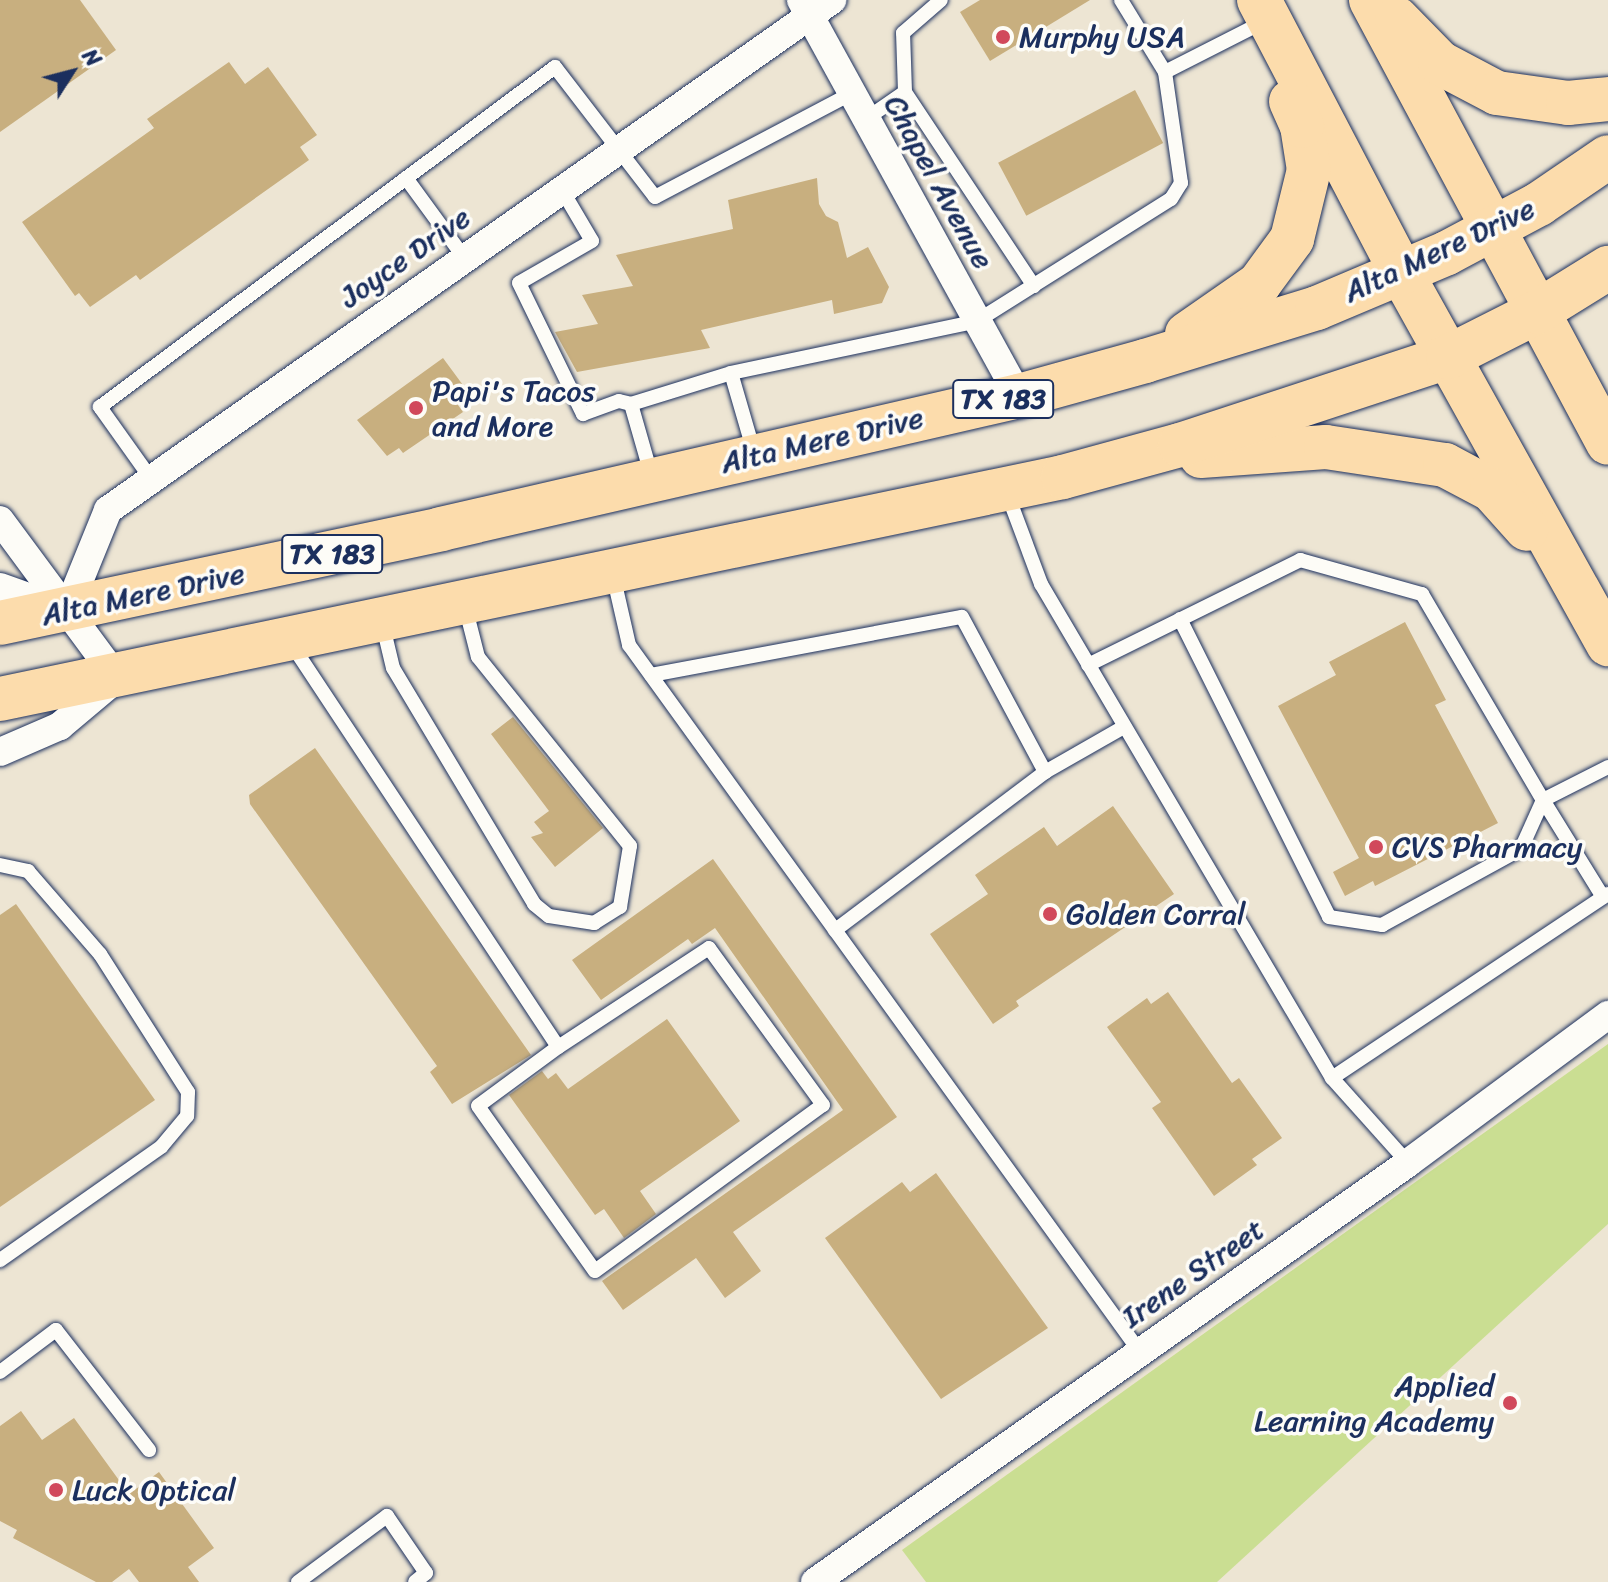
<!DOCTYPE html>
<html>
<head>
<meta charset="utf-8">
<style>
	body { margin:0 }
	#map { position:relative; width:1608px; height:1582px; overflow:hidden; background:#ede5d3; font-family:Sriracha,sans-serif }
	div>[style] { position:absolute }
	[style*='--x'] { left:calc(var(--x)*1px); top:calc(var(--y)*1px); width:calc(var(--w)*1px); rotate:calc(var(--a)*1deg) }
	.green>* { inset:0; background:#cade92 }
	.building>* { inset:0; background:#c8af7f; transform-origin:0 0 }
	.roads { filter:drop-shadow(0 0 2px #1b2f5e) drop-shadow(0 0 2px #1b2f5e) }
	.lane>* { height:14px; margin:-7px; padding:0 7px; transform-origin:7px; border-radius:7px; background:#fdfcf7 }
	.street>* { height:28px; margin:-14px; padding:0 14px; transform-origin:14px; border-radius:14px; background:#fdfcf7 }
	.primary>* { height:44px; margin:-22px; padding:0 22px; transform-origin:22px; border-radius:22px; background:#fcdcac }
	.dots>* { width:22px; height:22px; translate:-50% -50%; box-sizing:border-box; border:4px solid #fdfcf7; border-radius:50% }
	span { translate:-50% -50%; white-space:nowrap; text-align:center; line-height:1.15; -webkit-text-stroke:7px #fdfcf7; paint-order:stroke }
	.shield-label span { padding:2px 6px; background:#fdfcf7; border:2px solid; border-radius:6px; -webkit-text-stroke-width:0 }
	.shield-label { font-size:28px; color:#1b2f5e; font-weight:700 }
	.poi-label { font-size:30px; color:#1b2f5e }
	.left { translate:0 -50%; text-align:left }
	.right { translate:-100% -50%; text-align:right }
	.street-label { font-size:30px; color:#1b2f5e }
	.north { position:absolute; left:32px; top:32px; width:80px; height:80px; -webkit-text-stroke:6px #fdfcf7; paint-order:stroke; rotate:54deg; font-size:22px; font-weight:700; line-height:32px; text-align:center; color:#1b2f5e }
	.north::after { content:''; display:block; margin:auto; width:28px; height:36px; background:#1b2f5e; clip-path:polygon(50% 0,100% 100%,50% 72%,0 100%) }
</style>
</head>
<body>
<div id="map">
	<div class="green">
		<div style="clip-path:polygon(1608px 1044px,1608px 1224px,1217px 1582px,926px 1582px,902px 1550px)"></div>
	</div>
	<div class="building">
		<div style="clip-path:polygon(0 0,80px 0,116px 50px,0 132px)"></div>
		<div style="clip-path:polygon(980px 0,1090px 0,990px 61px,960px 12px)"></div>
		<div style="clip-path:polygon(229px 62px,245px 84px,268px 67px,317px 135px,300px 147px,309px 160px,140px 280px,136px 275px,90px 307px,79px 293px,75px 296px,22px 222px,154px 128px,147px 119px)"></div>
		<div style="left:1135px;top:90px;width:60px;height:155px;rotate:62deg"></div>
		<div style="clip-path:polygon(817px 178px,819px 204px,826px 216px,838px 222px,847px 258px,868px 247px,889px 287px,882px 303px,834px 314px,832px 300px,701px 330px,710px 348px,577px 372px,555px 332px,598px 324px,582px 295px,633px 286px,616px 255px,733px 229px,728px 200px)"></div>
		<div style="clip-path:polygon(443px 358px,471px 396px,458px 405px,463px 412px,403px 453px,399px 448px,387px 456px,357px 420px)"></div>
		<div style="clip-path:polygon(1405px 622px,1446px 700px,1435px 705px,1498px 823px,1375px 886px,1373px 881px,1345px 896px,1333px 872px,1359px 858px,1278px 706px,1336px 675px,1329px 662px)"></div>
		<div style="clip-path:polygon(513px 717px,603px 828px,555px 867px,531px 837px,543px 833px,534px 822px,549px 811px,491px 734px)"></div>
		<div style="clip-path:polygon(315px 748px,531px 1055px,452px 1104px,430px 1072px,437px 1066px,250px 804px,249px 795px)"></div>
		<div style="clip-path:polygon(1113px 806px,1174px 894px,1016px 1001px,1019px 1006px,993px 1024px,930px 934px,988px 894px,975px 875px,1044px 827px,1057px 846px)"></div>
		<div style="clip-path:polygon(713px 859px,897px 1117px,733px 1232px,761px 1271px,725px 1298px,696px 1258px,623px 1310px,602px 1281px,843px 1110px,715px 928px,692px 944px,688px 939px,601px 1000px,572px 960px)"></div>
		<div style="clip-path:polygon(16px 904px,155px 1100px,0 1207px,0 915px)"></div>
		<div style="clip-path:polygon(1168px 992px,1232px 1083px,1239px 1078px,1282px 1138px,1252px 1159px,1257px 1165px,1214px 1196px,1152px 1108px,1161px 1102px,1107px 1027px,1147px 998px,1151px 1004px)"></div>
		<div style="clip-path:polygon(667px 1019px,740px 1121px,640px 1191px,656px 1214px,624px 1238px,604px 1209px,595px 1215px,509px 1095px,542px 1071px,548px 1079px,556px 1073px,568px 1089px)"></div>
		<div style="clip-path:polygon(936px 1173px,1048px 1328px,941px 1399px,825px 1238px,902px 1182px,910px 1192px)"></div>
		<div style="clip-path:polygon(21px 1411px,42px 1440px,74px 1418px,129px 1494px,159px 1472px,214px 1548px,188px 1567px,199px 1582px,139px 1582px,129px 1569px,112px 1582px,96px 1582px,13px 1538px,17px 1530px,0 1521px,0 1426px)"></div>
	</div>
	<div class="roads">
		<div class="lane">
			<div style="--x:1121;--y:0;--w:84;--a:58.6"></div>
			<div style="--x:905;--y:92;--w:233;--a:56.4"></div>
			<div style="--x:866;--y:119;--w:47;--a:-34.7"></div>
			<div style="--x:905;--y:92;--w:59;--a:-91.9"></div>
			<div style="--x:903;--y:33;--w:50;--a:-41"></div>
			<div style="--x:406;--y:178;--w:97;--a:53.8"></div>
			<div style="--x:562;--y:190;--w:59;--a:59.5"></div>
			<div style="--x:592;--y:241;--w:84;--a:150.1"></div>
			<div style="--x:519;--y:283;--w:146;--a:64"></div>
			<div style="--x:583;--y:414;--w:38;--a:-20"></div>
			<div style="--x:619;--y:401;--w:12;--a:14"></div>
			<div style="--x:631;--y:404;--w:76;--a:74"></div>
			<div style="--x:631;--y:404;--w:105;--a:-17.2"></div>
			<div style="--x:754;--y:452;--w:82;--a:-106.2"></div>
			<div style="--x:731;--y:373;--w:251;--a:-11.9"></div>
			<div style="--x:977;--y:321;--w:229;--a:-32.2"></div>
			<div style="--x:1171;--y:199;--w:19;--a:-58"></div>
			<div style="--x:1181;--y:183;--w:112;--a:-98.2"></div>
			<div style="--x:1165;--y:72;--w:112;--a:-27"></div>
			<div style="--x:152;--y:480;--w:90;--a:-125.5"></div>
			<div style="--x:100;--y:407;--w:568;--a:-36.77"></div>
			<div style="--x:555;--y:67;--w:164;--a:52.4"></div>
			<div style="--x:655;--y:197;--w:223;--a:-27.8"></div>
			<div style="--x:1007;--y:493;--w:97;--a:69.5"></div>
			<div style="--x:1041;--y:584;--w:573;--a:59.5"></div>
			<div style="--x:1332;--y:1078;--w:114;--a:48.2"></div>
			<div style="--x:613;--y:575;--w:72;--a:77.1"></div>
			<div style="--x:629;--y:645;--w:872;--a:54.14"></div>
			<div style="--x:1180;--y:619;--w:333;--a:63.4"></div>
			<div style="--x:1329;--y:917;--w:54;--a:8.6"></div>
			<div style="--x:1382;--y:925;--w:158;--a:-28.7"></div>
			<div style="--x:1521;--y:849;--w:54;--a:-65.8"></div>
			<div style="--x:382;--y:622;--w:47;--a:76.6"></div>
			<div style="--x:393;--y:668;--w:275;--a:59.1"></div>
			<div style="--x:534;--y:904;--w:19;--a:39"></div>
			<div style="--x:549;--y:916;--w:46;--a:8.8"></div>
			<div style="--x:594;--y:923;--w:31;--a:-32"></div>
			<div style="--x:620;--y:907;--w:62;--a:-80.7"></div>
			<div style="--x:630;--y:846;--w:243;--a:-128.8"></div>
			<div style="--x:478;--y:657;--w:53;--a:-104.3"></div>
			<div style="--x:292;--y:645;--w:482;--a:56.5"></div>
			<div style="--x:558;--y:1047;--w:99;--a:143.6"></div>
			<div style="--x:478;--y:1106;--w:202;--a:54.7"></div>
			<div style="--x:595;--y:1271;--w:282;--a:-36.1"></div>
			<div style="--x:823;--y:1105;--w:194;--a:-126"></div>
			<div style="--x:709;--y:948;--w:181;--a:146.7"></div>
			<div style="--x:1088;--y:665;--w:237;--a:-26.3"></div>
			<div style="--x:1300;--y:560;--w:127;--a:15.6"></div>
			<div style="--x:1422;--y:594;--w:239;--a:59.6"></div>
			<div style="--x:1543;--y:800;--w:73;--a:-26.9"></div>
			<div style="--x:651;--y:675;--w:316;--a:-10.6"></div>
			<div style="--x:962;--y:617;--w:176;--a:61.8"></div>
			<div style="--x:1045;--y:772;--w:263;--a:143"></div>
			<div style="--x:1045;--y:772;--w:91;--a:-29.7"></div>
			<div style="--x:1543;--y:800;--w:114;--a:58.3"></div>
			<div style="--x:0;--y:865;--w:29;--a:12"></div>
			<div style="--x:28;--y:871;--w:110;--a:49.1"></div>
			<div style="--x:100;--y:954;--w:164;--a:57.5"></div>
			<div style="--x:188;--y:1092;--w:24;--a:92"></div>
			<div style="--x:187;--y:1116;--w:40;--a:130"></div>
			<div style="--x:161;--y:1147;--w:197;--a:144.9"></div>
			<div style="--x:1332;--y:1078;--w:332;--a:-33.7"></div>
			<div style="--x:0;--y:1372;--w:70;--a:-36.9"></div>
			<div style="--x:56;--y:1330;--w:152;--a:52.2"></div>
			<div style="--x:298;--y:1582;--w:111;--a:-36.6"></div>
			<div style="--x:387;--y:1516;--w:69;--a:55.6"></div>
			<div style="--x:426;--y:1573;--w:14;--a:141"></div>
		</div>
		<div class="street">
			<div style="--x:801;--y:0;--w:452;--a:61.2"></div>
			<div style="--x:0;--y:520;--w:197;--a:53.5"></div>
			<div style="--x:117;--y:678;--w:75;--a:139.9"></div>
			<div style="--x:60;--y:726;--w:65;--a:156.6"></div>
			<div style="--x:0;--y:587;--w:63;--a:19.6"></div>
			<div style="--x:67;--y:611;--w:109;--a:-67.9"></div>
			<div style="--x:108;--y:510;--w:886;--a:-35.16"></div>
			<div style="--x:815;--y:1582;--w:726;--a:-35.24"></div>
			<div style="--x:1408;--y:1163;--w:249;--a:-36.5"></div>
		</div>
		<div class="primary">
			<div style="--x:1259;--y:0;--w:307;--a:62.4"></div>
			<div style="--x:1401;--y:272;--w:426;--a:60.9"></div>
			<div style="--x:1371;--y:0;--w:502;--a:61.85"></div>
			<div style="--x:1397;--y:19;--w:62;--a:45.7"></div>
			<div style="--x:1440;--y:63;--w:64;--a:27.8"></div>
			<div style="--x:1497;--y:93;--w:72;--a:8"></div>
			<div style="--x:1568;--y:103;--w:40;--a:-5.7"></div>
			<div style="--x:1187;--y:334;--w:88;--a:-34.8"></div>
			<div style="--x:1259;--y:284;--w:56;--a:-53.7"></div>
			<div style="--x:1292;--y:239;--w:71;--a:-76.2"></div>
			<div style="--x:1309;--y:170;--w:45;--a:-99"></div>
			<div style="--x:1302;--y:126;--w:27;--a:-114"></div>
			<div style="--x:1201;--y:456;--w:125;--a:-4.1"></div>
			<div style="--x:1326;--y:447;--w:120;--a:8.6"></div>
			<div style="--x:1445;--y:465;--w:53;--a:28"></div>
			<div style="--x:1492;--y:490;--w:52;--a:48.1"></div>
			<div style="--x:0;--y:623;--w:451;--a:-12"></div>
			<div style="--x:441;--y:529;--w:593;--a:-12.96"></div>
			<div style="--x:1019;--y:396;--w:131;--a:-15.5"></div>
			<div style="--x:1145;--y:361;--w:180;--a:-17.1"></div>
			<div style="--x:1317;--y:308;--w:141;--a:-22.9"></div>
			<div style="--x:1447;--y:253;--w:104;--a:-28"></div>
			<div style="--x:1539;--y:204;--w:83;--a:-34.3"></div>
			<div style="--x:0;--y:699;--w:1086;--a:-11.8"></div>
			<div style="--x:1063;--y:477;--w:121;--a:-15.3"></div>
			<div style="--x:1180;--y:445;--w:282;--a:-18.2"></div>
			<div style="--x:1448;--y:357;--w:100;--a:-26.8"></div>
			<div style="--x:1537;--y:312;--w:84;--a:-31.8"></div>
		</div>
	</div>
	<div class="dots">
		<div style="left:1003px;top:37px;background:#d1495b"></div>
		<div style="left:416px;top:408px;background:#d1495b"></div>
		<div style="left:1376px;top:847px;background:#d1495b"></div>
		<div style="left:1050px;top:914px;background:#d1495b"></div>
		<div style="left:1510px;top:1403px;background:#d1495b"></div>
		<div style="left:56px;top:1490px;background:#d1495b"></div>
	</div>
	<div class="shield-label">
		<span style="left:1003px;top:399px">TX 183</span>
		<span style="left:332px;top:554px">TX 183</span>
	</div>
	<div class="poi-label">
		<span class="left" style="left:1019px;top:37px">Murphy USA</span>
		<span class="left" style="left:432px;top:408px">Papi's Tacos<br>and More</span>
		<span class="left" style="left:1392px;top:847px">CVS Pharmacy</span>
		<span class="left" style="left:1066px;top:914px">Golden Corral</span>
		<span class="right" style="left:1494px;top:1403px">Applied<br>Learning Academy</span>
		<span class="left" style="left:72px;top:1490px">Luck Optical</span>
	</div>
	<div class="street-label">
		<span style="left:939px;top:182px;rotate:61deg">Chapel Avenue</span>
		<span style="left:1439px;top:250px;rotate:-25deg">Alta Mere Drive</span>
		<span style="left:405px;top:257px;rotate:-35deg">Joyce Drive</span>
		<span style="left:822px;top:440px;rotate:-13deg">Alta Mere Drive</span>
		<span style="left:143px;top:594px;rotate:-12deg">Alta Mere Drive</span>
		<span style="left:1193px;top:1273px;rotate:-35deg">Irene Street</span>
	</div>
	<div class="north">N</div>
</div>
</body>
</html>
